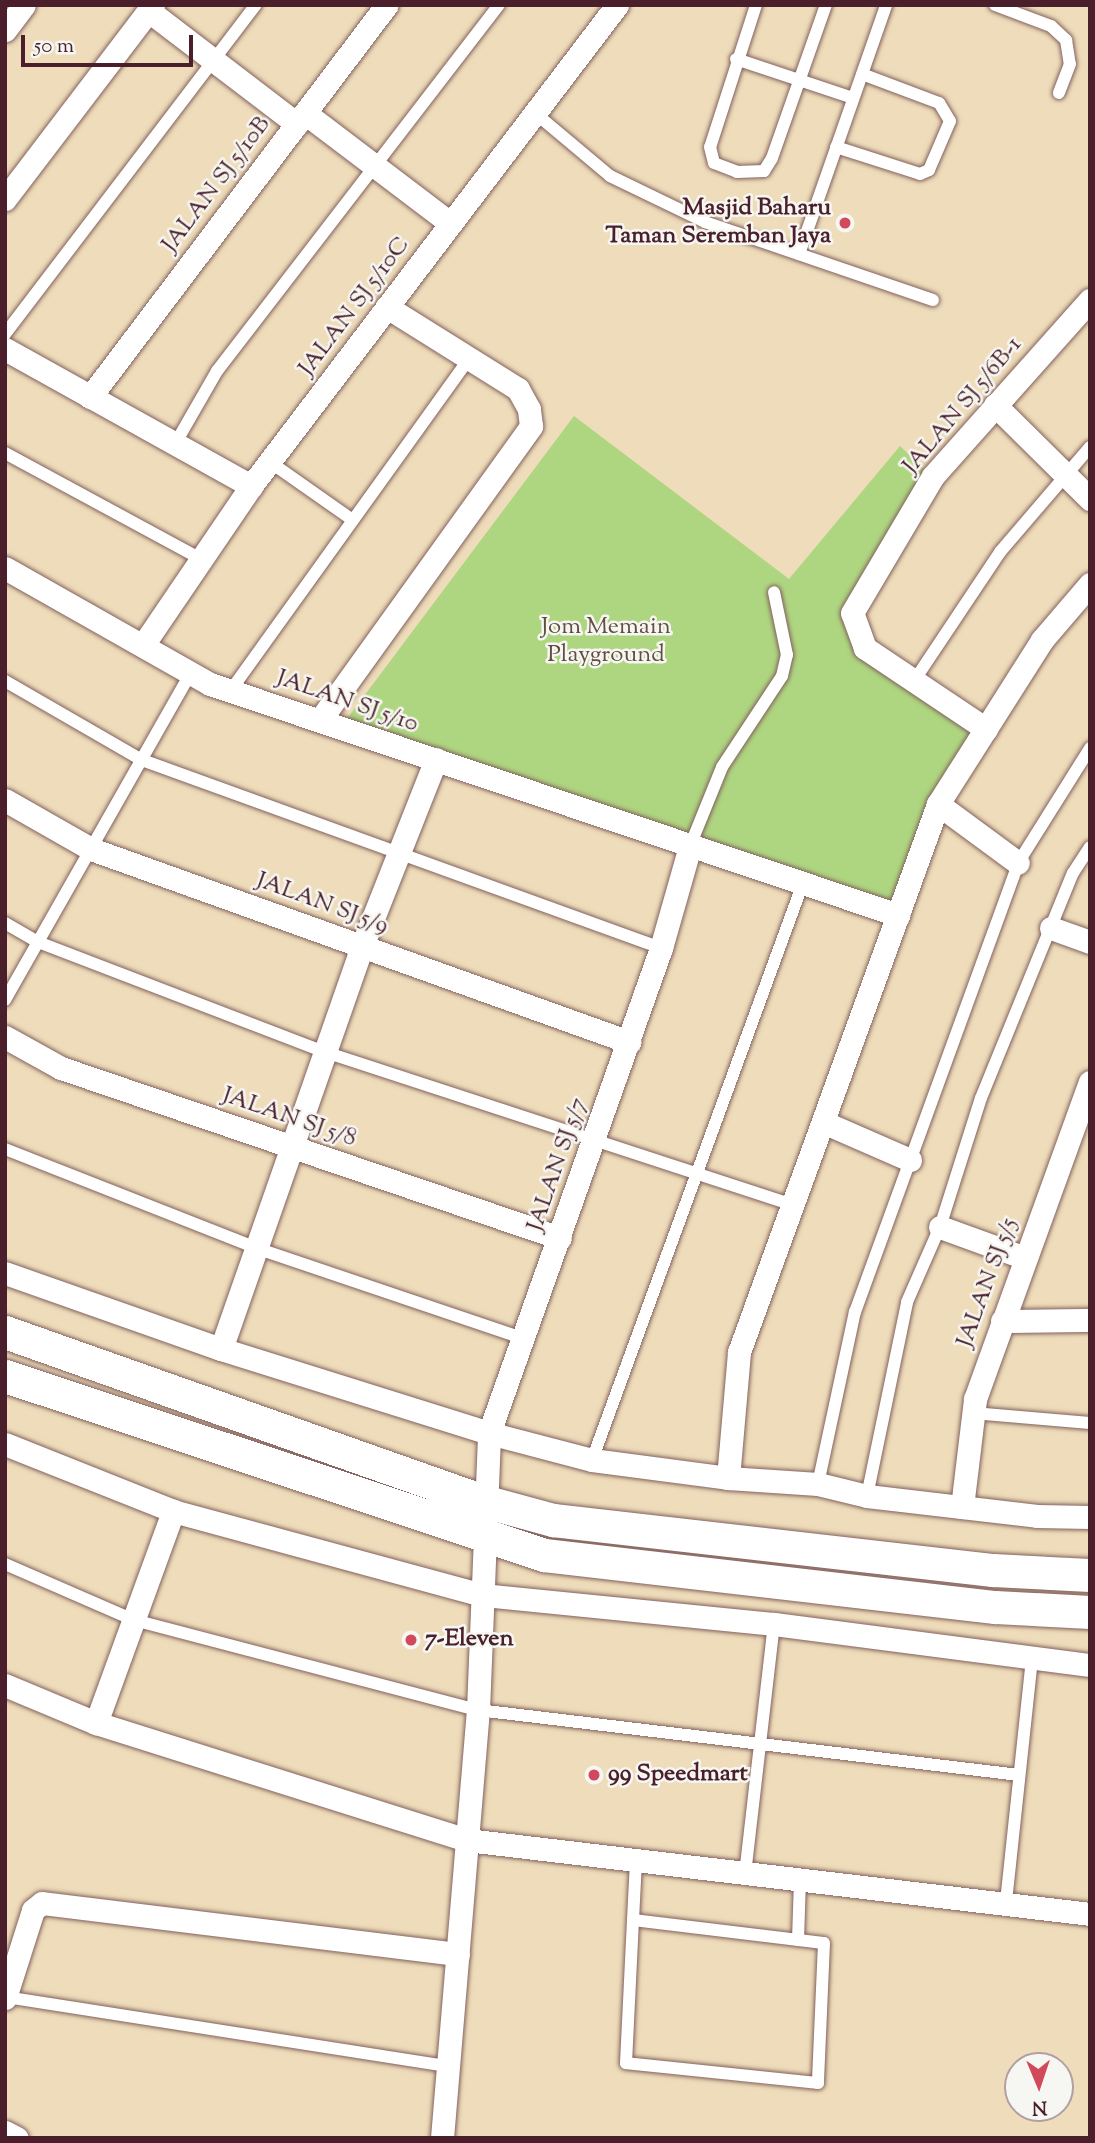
<!DOCTYPE html>
<html>
<head>
<meta charset="utf-8">
<style>
	body { margin:0 }
	#map { position:relative; width:1095px; height:2143px; overflow:hidden; background:#eedcba; font-family:"Sorts Mill Goudy",serif }
	div>[style] { position:absolute }
	[style*='--x'] { left:calc(var(--x)*1px); top:calc(var(--y)*1px); width:calc(var(--w)*1px); rotate:calc(var(--a)*1deg) }
	.green>* { inset:0; background:#aed680 }
	.roads { filter:drop-shadow(0 0 2px #83615d) drop-shadow(0 0 2px #83615d) }
	.lane>* { height:12px; margin:-6px; padding:0 6px; transform-origin:6px; border-radius:6px; background:#fff }
	.street>* { height:23px; margin:-11.5px; padding:0 11.5px; transform-origin:11.5px; border-radius:11.5px; background:#fff }
	.secondary>* { height:33px; margin:-16.5px; padding:0 16.5px; transform-origin:16.5px; border-radius:16.5px; background:#fff }
	.dots>* { width:19px; height:19px; translate:-50% -50%; box-sizing:border-box; border:4px solid #f6f6f2; border-radius:50% }
	span { translate:-50% -50%; white-space:nowrap; text-align:center; line-height:1.15; -webkit-text-stroke:5px #f6f6f2; paint-order:stroke }
	.street-label { font-size:24px; color:#4a1f2b }
	.poi-label { font-size:24px; color:#4a1f2b; font-weight:700 }
	.right { translate:-100% -50%; text-align:right }
	.left { translate:0 -50%; text-align:left }
	.park-label { font-size:24px; color:#634d40 }
	.frame { position:absolute; inset:0; border:7px solid #4a1f2b; pointer-events:none }
	.north { position:absolute; left:1004px; top:2052px; width:70px; height:70px; box-sizing:border-box; background:#f6f6f2; border:2px solid #b1a0a2; border-radius:50%; rotate:178deg; font-size:19px; font-weight:700; line-height:28px; text-align:center; color:#4a1f2b }
	.north::after { content:''; display:block; margin:auto; width:24px; height:32px; background:#d1495b; clip-path:polygon(50% 0,100% 100%,50% 72%,0 100%) }
	.scale { position:absolute; left:21px; top:35px; width:172px; height:32px; box-sizing:border-box; border:4px solid #4a1f2b; border-top:0; padding-left:9px; font-size:21px; line-height:24px; white-space:nowrap; color:#4a1f2b; -webkit-text-stroke:5px #f6f6f2; paint-order:stroke }
</style>
</head>
<body>
<div id="map">
	<div class="green">
		<div style="clip-path:polygon(574px 416px,789px 579px,900px 446px,928px 473px,847px 612px,863px 651px,980px 729px,894px 909px,343px 724px)"></div>
	</div>
	<div class="roads">
		<div class="lane">
			<div style="--x:756;--y:5;--w:149;--a:107.9"></div>
			<div style="--x:710;--y:147;--w:16;--a:76"></div>
			<div style="--x:714;--y:163;--w:25;--a:21"></div>
			<div style="--x:737;--y:172;--w:27;--a:-2"></div>
			<div style="--x:764;--y:171;--w:15;--a:-58"></div>
			<div style="--x:772;--y:158;--w:162;--a:-70.6"></div>
			<div style="--x:995;--y:5;--w:60;--a:20.6"></div>
			<div style="--x:1051;--y:26;--w:21;--a:43"></div>
			<div style="--x:1066;--y:40;--w:24;--a:81"></div>
			<div style="--x:1070;--y:64;--w:31;--a:111"></div>
			<div style="--x:736;--y:59;--w:123;--a:18.4"></div>
			<div style="--x:535;--y:113;--w:98;--a:40"></div>
			<div style="--x:610;--y:176;--w:106;--a:25.8"></div>
			<div style="--x:705;--y:222;--w:241;--a:18.9"></div>
			<div style="--x:836;--y:147;--w:88;--a:17.8"></div>
			<div style="--x:920;--y:174;--w:10;--a:-24"></div>
			<div style="--x:929;--y:170;--w:53;--a:-66.8"></div>
			<div style="--x:950;--y:121;--w:21;--a:-121"></div>
			<div style="--x:939;--y:103;--w:82;--a:-159.4"></div>
			<div style="--x:799;--y:254;--w:264;--a:-70.7"></div>
			<div style="--x:5;--y:334;--w:414;--a:-52.7"></div>
			<div style="--x:175;--y:444;--w:84;--a:-60.1"></div>
			<div style="--x:217;--y:371;--w:462;--a:-52.4"></div>
			<div style="--x:5;--y:453;--w:223;--a:28.4"></div>
			<div style="--x:270;--y:462;--w:99;--a:35.1"></div>
			<div style="--x:5;--y:681;--w:158;--a:30"></div>
			<div style="--x:142;--y:760;--w:552;--a:19.91"></div>
			<div style="--x:914;--y:681;--w:155;--a:-56.3"></div>
			<div style="--x:1000;--y:552;--w:138;--a:-49.4"></div>
			<div style="--x:231;--y:690;--w:406;--a:-54.3"></div>
			<div style="--x:690;--y:846;--w:85;--a:-67.9"></div>
			<div style="--x:722;--y:767;--w:109;--a:-56.6"></div>
			<div style="--x:782;--y:676;--w:22;--a:-77"></div>
			<div style="--x:787;--y:655;--w:64;--a:-101.7"></div>
			<div style="--x:5;--y:923;--w:38;--a:30"></div>
			<div style="--x:38;--y:942;--w:307;--a:21"></div>
			<div style="--x:325;--y:1052;--w:492;--a:18.1"></div>
			<div style="--x:5;--y:1000;--w:376;--a:-60.4"></div>
			<div style="--x:5;--y:1149;--w:270;--a:21.5"></div>
			<div style="--x:256;--y:1248;--w:284;--a:18.7"></div>
			<div style="--x:973;--y:1413;--w:117;--a:4.9"></div>
			<div style="--x:592;--y:1460;--w:614;--a:-69.91"></div>
			<div style="--x:818;--y:1484;--w:176;--a:-77.9"></div>
			<div style="--x:855;--y:1312;--w:478;--a:-70"></div>
			<div style="--x:1018;--y:863;--w:136;--a:-57.9"></div>
			<div style="--x:867;--y:1496;--w:198;--a:-78.3"></div>
			<div style="--x:907;--y:1302;--w:82;--a:-66.3"></div>
			<div style="--x:940;--y:1227;--w:135;--a:-72.4"></div>
			<div style="--x:981;--y:1098;--w:243;--a:-67.8"></div>
			<div style="--x:1073;--y:873;--w:31;--a:-57"></div>
			<div style="--x:5;--y:1564;--w:141;--a:23.5"></div>
			<div style="--x:134;--y:1620;--w:356;--a:14.7"></div>
			<div style="--x:478;--y:1710;--w:545;--a:6.85"></div>
			<div style="--x:745;--y:1874;--w:252;--a:-83.4"></div>
			<div style="--x:1006;--y:1902;--w:246;--a:-83.9"></div>
			<div style="--x:633;--y:1920;--w:192;--a:6.9"></div>
			<div style="--x:824;--y:1943;--w:140;--a:92.5"></div>
			<div style="--x:818;--y:2083;--w:193;--a:-174.1"></div>
			<div style="--x:626;--y:2063;--w:143;--a:-87.2"></div>
			<div style="--x:633;--y:1920;--w:59;--a:-87.1"></div>
			<div style="--x:798;--y:1940;--w:60;--a:-88.1"></div>
			<div style="--x:6;--y:1997;--w:447;--a:8.9"></div>
		</div>
		<div class="street">
			<div style="--x:149;--y:11;--w:186;--a:37.4"></div>
			<div style="--x:5;--y:30;--w:31;--a:-53"></div>
			<div style="--x:305;--y:113;--w:183;--a:37.2"></div>
			<div style="--x:5;--y:199;--w:244;--a:-52.7"></div>
			<div style="--x:5;--y:349;--w:282;--a:29.1"></div>
			<div style="--x:90;--y:397;--w:491;--a:-52.9"></div>
			<div style="--x:995;--y:405;--w:134;--a:44.7"></div>
			<div style="--x:5;--y:568;--w:236;--a:29.5"></div>
			<div style="--x:210;--y:684;--w:726;--a:18.56"></div>
			<div style="--x:143;--y:645;--w:192;--a:-55.8"></div>
			<div style="--x:251;--y:486;--w:604;--a:-52.73"></div>
			<div style="--x:320;--y:720;--w:362;--a:-54.3"></div>
			<div style="--x:531;--y:426;--w:17;--a:-97"></div>
			<div style="--x:529;--y:409;--w:23;--a:-119"></div>
			<div style="--x:518;--y:389;--w:155;--a:-148"></div>
			<div style="--x:986;--y:729;--w:146;--a:-146.2"></div>
			<div style="--x:865;--y:648;--w:37;--a:-110"></div>
			<div style="--x:852;--y:613;--w:159;--a:-59.4"></div>
			<div style="--x:933;--y:476;--w:236;--a:-48.3"></div>
			<div style="--x:5;--y:800;--w:99;--a:29.7"></div>
			<div style="--x:91;--y:849;--w:572;--a:19.73"></div>
			<div style="--x:938;--y:804;--w:99;--a:36.4"></div>
			<div style="--x:1051;--y:928;--w:41;--a:19.7"></div>
			<div style="--x:5;--y:1037;--w:64;--a:29"></div>
			<div style="--x:61;--y:1068;--w:527;--a:18.81"></div>
			<div style="--x:823;--y:1122;--w:95;--a:23.6"></div>
			<div style="--x:940;--y:1227;--w:90;--a:20"></div>
			<div style="--x:5;--y:1273;--w:229;--a:19.4"></div>
			<div style="--x:221;--y:1349;--w:281;--a:17.4"></div>
			<div style="--x:489;--y:1433;--w:106;--a:14.7"></div>
			<div style="--x:592;--y:1460;--w:137;--a:7.5"></div>
			<div style="--x:728;--y:1478;--w:90;--a:3.8"></div>
			<div style="--x:818;--y:1484;--w:50;--a:13.8"></div>
			<div style="--x:867;--y:1496;--w:171;--a:6.7"></div>
			<div style="--x:1037;--y:1516;--w:53;--a:1.1"></div>
			<div style="--x:1002;--y:1321;--w:88;--a:-0.7"></div>
			<div style="--x:221;--y:1349;--w:427;--a:-70.7"></div>
			<div style="--x:362;--y:946;--w:201;--a:-68.4"></div>
			<div style="--x:5;--y:1444;--w:181;--a:21.7"></div>
			<div style="--x:173;--y:1511;--w:321;--a:15.2"></div>
			<div style="--x:483;--y:1595;--w:292;--a:5.7"></div>
			<div style="--x:774;--y:1624;--w:319;--a:7.4"></div>
			<div style="--x:728;--y:1478;--w:126;--a:-85"></div>
			<div style="--x:739;--y:1352;--w:583;--a:-70.04"></div>
			<div style="--x:938;--y:804;--w:194;--a:-57.6"></div>
			<div style="--x:1042;--y:640;--w:74;--a:-49.4"></div>
			<div style="--x:962;--y:1507;--w:109;--a:-83.1"></div>
			<div style="--x:975;--y:1399;--w:337;--a:-70.1"></div>
			<div style="--x:5;--y:1685;--w:99;--a:22.7"></div>
			<div style="--x:96;--y:1723;--w:389;--a:17.5"></div>
			<div style="--x:467;--y:1840;--w:627;--a:6.77"></div>
			<div style="--x:96;--y:1723;--w:226;--a:-70"></div>
			<div style="--x:5;--y:1998;--w:92;--a:-72.3"></div>
			<div style="--x:33;--y:1910;--w:11;--a:-38"></div>
			<div style="--x:42;--y:1903;--w:419;--a:7"></div>
			<div style="--x:5;--y:2132;--w:13;--a:27"></div>
			<div style="--x:442;--y:2138;--w:430;--a:-85.2"></div>
			<div style="--x:478;--y:1710;--w:277;--a:-87.7"></div>
			<div style="--x:489;--y:1433;--w:515;--a:-70.47"></div>
			<div style="--x:661;--y:948;--w:106;--a:-74.1"></div>
		</div>
		<div class="secondary">
			<div style="--x:5;--y:1332;--w:507;--a:19.47"></div>
			<div style="--x:483;--y:1501;--w:73;--a:15.2"></div>
			<div style="--x:553;--y:1520;--w:443;--a:6.5"></div>
			<div style="--x:993;--y:1570;--w:97;--a:3"></div>
			<div style="--x:5;--y:1376;--w:568;--a:18.37"></div>
			<div style="--x:544;--y:1555;--w:454;--a:6.6"></div>
			<div style="--x:995;--y:1607;--w:95;--a:3"></div>
		</div>
	</div>
	<div class="dots">
		<div style="left:845px;top:223px;background:#d1495b"></div>
		<div style="left:411px;top:1640px;background:#d1495b"></div>
		<div style="left:594px;top:1775px;background:#d1495b"></div>
	</div>
	<div class="street-label">
		<span style="left:217px;top:185px;rotate:-53deg">JALAN SJ 5/10B</span>
		<span style="left:355px;top:307px;rotate:-53deg">JALAN SJ 5/10C</span>
		<span style="left:963px;top:406px;rotate:-50deg">JALAN SJ 5/6B-1</span>
		<span style="left:347px;top:702px;rotate:19deg">JALAN SJ 5/10</span>
		<span style="left:322px;top:904px;rotate:20deg">JALAN SJ 5/9</span>
		<span style="left:289px;top:1118px;rotate:19deg">JALAN SJ 5/8</span>
		<span style="left:558px;top:1165px;rotate:-71deg">JALAN SJ 5/7</span>
		<span style="left:988px;top:1283px;rotate:-70deg">JALAN SJ 5/5</span>
	</div>
	<div class="poi-label">
		<span class="right" style="left:831px;top:223px">Masjid Baharu<br>Taman Seremban Jaya</span>
		<span class="left" style="left:425px;top:1640px">7-Eleven</span>
		<span class="left" style="left:608px;top:1775px">99 Speedmart</span>
	</div>
	<div class="park-label">
		<span style="left:606px;top:642px">Jom Memain<br>Playground</span>
	</div>
	<div class="frame"></div>
	<div class="north">N</div>
	<div class="scale">50 m</div>
</div>
</body>
</html>
